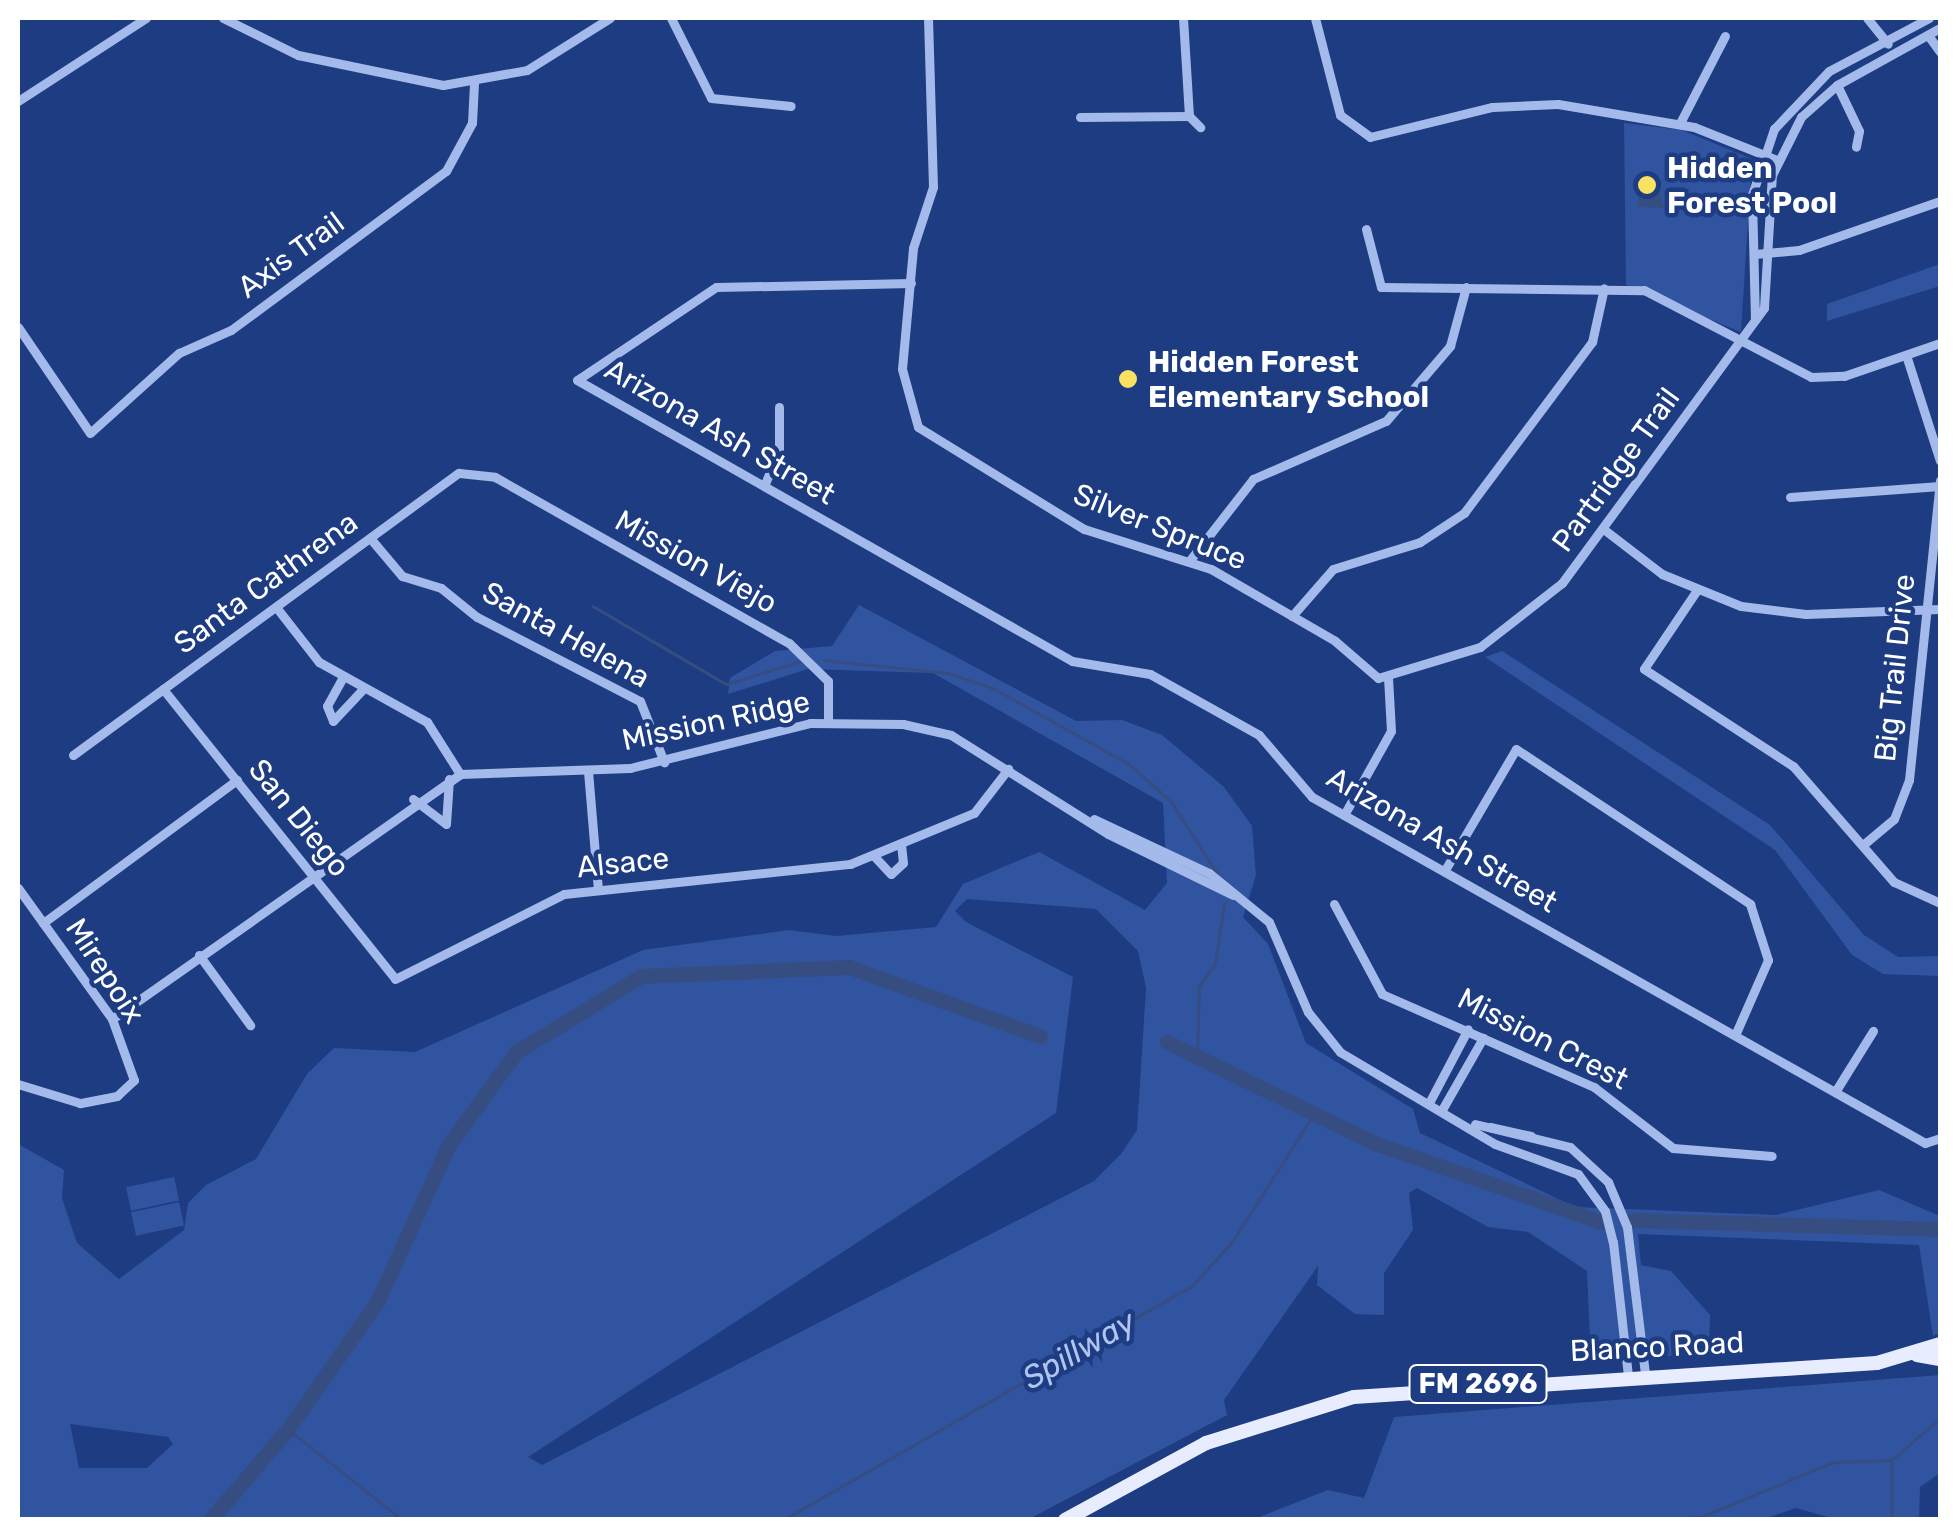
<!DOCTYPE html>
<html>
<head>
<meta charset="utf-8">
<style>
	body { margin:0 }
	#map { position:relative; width:1958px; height:1537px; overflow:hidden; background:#1d3c82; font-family:Rubik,sans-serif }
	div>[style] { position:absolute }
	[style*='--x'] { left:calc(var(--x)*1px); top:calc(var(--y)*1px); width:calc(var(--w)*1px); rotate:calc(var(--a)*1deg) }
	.green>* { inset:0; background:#3154a1; transform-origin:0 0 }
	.water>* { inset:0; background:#364d81 }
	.stream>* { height:2.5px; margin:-1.25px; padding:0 1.25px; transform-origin:1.25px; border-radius:1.25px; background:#364d81 }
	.river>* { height:15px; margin:-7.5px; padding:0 7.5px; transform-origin:7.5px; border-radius:7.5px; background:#364d81 }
	.minor>* { height:9px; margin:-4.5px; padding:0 4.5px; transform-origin:4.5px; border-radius:4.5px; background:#a3baea }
	.primary>* { height:14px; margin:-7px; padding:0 7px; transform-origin:7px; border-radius:7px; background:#e7edfe }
	.dots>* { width:28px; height:28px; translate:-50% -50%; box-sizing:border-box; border:5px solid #1d3c82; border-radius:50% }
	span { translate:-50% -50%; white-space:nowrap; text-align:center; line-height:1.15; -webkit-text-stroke:9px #1d3c82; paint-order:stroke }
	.shield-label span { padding:2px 8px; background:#1d3c82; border:2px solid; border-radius:8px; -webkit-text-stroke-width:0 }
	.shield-label { font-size:28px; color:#fff; font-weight:700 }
	.poi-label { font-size:30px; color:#fff; font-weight:700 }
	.left { translate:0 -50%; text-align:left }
	.street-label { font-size:30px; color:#fff }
	.water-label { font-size:32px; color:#afc4f1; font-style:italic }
	.frame { position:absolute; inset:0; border:20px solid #fff; pointer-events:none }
</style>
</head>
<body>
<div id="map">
	<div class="green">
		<div style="clip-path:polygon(1624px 123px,1682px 130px,1752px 159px,1741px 332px,1626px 285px)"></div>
		<div style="clip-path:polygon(1940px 264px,1940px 286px,1827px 321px,1827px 304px)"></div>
		<div style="clip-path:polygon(evenodd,859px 605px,1076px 721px,1122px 720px,1162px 735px,1224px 787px,1252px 826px,1256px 875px,1243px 917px,1268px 944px,1306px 1043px,1413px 1109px,1420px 1133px,1575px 1207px,1776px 1215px,1879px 1190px,1940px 1216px,1940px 1333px,1933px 1336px,1919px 1245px,1638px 1234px,1641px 1265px,1671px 1271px,1710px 1315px,1709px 1354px,1591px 1360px,1587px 1271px,1528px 1232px,1488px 1227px,1417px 1188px,1409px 1193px,1413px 1230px,1384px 1273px,1384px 1315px,1355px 1314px,1317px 1285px,1318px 1266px,1224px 1400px,1227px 1415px,1029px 1519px,18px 1519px,18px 1144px,64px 1170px,62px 1198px,77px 1243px,119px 1279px,184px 1230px,188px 1203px,206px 1185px,256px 1159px,307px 1074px,334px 1048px,415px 1052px,643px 950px,789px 930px,836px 936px,936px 927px,963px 884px,1039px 852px,1145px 910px,1167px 883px,1163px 803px,933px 673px,808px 669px,728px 694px,730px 678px,775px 651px,832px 646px,859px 605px,967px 899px,1096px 909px,1138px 951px,1146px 988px,1137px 1130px,1121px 1154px,1094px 1181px,542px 1465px,528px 1457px,1056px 1113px,1073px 977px,966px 922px,955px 911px,967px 899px,859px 605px,70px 1424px,168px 1437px,173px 1444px,147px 1468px,79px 1468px,70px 1424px)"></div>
		<div style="clip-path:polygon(1502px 651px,1770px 825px,1864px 935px,1898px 957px,1940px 956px,1940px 976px,1883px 974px,1852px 955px,1775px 850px,1485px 657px)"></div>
		<div style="left:174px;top:1177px;width:24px;height:49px;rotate:78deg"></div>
		<div style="left:179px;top:1202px;width:24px;height:49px;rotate:78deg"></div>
		<div style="clip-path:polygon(1940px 1375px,1940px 1473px,1920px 1487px,1919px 1519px,1835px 1519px,1796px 1508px,1761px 1520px,1254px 1519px,1328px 1490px,1364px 1498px,1394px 1417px)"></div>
	</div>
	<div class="water">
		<div style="clip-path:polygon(1639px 175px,1655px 175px,1664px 208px,1638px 207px)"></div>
	</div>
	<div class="stream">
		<div style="--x:593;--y:606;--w:154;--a:30.4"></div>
		<div style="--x:726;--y:684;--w:78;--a:-17"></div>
		<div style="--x:824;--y:660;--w:125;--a:6"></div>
		<div style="--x:948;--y:673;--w:47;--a:18.4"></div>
		<div style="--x:993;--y:688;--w:156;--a:29.2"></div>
		<div style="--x:1129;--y:764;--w:56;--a:41.4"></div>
		<div style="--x:1171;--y:801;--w:85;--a:57.4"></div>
		<div style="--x:1197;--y:1057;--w:70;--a:-88.4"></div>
		<div style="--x:1199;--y:987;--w:29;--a:-56"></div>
		<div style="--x:1215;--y:963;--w:60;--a:-81.3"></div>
		<div style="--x:288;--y:1429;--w:147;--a:38.4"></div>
		<div style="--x:1892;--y:1461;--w:59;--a:90"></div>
		<div style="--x:783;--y:1520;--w:471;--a:-29.8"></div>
		<div style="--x:1192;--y:1286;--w:59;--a:-47.7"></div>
		<div style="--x:1232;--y:1242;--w:152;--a:-57.4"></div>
		<div style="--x:1283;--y:1520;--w:42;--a:0"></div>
		<div style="--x:1652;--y:1520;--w:49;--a:-3.5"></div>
		<div style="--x:1701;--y:1517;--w:144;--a:-22.5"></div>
		<div style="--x:1834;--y:1462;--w:58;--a:-2"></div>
		<div style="--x:1892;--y:1460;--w:64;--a:-41.2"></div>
	</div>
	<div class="river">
		<div style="--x:1167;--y:1042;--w:230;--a:26"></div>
		<div style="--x:1374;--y:1143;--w:240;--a:19.2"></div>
		<div style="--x:1633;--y:1220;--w:307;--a:1.7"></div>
		<div style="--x:210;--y:1520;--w:120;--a:-49.4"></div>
		<div style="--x:288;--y:1429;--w:155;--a:-55"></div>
		<div style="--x:377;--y:1302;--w:171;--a:-65.5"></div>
		<div style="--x:448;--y:1146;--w:116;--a:-54.1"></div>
		<div style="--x:516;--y:1052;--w:146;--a:-31.3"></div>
		<div style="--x:641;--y:976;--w:208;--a:-2.5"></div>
		<div style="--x:849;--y:967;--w:203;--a:19.9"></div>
	</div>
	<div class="minor">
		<div style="--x:223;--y:18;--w:84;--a:26.3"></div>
		<div style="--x:298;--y:55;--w:148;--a:11.7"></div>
		<div style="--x:443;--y:85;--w:85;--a:-10.1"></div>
		<div style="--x:527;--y:70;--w:98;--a:-32.1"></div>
		<div style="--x:671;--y:18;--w:89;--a:63.4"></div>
		<div style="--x:711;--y:98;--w:80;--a:5.7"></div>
		<div style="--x:928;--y:18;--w:169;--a:88.3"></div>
		<div style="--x:933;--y:187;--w:64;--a:108.2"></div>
		<div style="--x:913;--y:248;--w:121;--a:95.2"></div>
		<div style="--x:902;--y:369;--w:60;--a:74.6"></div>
		<div style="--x:918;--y:427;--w:195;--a:31.6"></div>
		<div style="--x:1084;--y:529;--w:133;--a:17.5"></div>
		<div style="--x:1211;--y:569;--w:143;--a:30.1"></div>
		<div style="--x:1335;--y:641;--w:57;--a:40.7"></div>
		<div style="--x:1378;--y:678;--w:107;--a:-16.9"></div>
		<div style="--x:1480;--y:647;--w:104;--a:-38"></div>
		<div style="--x:1562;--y:583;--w:341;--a:-53.7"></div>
		<div style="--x:1764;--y:308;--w:133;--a:-86.6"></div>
		<div style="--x:1772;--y:175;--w:65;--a:-63.4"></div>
		<div style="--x:1801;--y:117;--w:48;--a:-41.6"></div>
		<div style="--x:1837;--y:85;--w:118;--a:-29"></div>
		<div style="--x:1183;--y:18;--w:98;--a:86.5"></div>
		<div style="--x:1189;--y:116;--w:16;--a:45"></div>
		<div style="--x:1315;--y:18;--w:100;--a:75.5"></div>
		<div style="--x:1340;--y:115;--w:37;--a:36"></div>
		<div style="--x:1370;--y:137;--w:126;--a:-13.8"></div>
		<div style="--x:1492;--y:107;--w:66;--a:-2.6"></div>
		<div style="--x:1558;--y:104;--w:138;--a:9.6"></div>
		<div style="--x:1694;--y:127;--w:89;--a:21.7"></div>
		<div style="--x:1867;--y:18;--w:33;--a:51"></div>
		<div style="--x:1930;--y:38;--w:17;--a:54"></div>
		<div style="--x:1837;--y:85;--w:51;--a:64.4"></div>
		<div style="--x:1859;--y:131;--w:16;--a:101"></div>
		<div style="--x:18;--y:101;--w:153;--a:-33"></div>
		<div style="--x:1080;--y:117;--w:109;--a:-0.5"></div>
		<div style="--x:1680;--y:123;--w:98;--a:-62.7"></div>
		<div style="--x:1366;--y:229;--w:60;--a:75.5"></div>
		<div style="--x:1381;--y:287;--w:263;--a:0.7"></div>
		<div style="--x:1644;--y:290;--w:188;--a:27.5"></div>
		<div style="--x:1811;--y:377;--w:33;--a:-2"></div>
		<div style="--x:1844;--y:376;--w:102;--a:-19"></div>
		<div style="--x:1755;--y:254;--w:44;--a:-5.2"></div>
		<div style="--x:1799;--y:250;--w:149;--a:-19.2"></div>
		<div style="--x:911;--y:283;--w:195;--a:178.8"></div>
		<div style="--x:716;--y:287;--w:167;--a:146.2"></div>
		<div style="--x:577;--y:380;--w:569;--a:29.58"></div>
		<div style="--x:1072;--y:661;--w:79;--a:9.5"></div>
		<div style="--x:1150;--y:674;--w:125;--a:29.2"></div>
		<div style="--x:1259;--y:735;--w:82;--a:49.5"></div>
		<div style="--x:1312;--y:797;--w:704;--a:29.44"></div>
		<div style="--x:1925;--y:1143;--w:16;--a:-18"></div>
		<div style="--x:1755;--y:320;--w:125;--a:-91.4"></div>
		<div style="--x:1752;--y:195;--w:70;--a:-71.6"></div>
		<div style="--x:1774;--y:129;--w:80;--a:-46.5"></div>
		<div style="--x:1829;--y:71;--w:113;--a:-27.9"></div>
		<div style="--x:18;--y:327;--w:128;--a:55.8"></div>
		<div style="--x:90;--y:433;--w:120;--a:-42"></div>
		<div style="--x:179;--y:353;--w:57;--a:-23.9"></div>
		<div style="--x:231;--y:330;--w:267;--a:-36.5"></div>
		<div style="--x:446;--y:171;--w:55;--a:-61.6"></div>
		<div style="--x:472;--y:123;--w:40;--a:-87.1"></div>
		<div style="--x:1906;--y:355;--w:111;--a:72.2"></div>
		<div style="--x:764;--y:486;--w:38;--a:-67"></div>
		<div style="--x:779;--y:451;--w:44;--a:-90"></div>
		<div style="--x:1790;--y:497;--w:150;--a:-4.2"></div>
		<div style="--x:1606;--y:531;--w:71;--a:37.5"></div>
		<div style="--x:1662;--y:574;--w:85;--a:22.1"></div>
		<div style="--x:1741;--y:606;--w:65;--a:7"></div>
		<div style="--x:1806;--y:614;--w:134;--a:-2.1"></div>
		<div style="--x:370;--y:538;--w:50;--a:49.9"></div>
		<div style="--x:402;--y:576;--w:41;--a:17.1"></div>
		<div style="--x:441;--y:588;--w:46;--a:38.9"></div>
		<div style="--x:477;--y:617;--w:183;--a:27.3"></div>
		<div style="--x:640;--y:701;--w:66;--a:68.5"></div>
		<div style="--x:1190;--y:560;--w:103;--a:-52.1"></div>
		<div style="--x:1253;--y:479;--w:145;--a:-23.6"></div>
		<div style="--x:1386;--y:421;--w:99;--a:-49.5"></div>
		<div style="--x:1450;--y:346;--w:61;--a:-74.8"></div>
		<div style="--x:1697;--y:590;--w:95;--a:123.9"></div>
		<div style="--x:1644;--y:669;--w:178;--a:33.1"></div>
		<div style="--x:1793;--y:766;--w:154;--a:49"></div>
		<div style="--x:1894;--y:882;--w:51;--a:24.5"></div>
		<div style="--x:276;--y:607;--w:70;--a:52"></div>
		<div style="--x:319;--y:662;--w:124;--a:29.1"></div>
		<div style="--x:427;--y:722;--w:62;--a:57.6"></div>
		<div style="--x:1292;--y:616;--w:62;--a:-48.9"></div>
		<div style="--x:1333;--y:569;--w:91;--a:-17.2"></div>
		<div style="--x:1420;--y:542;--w:53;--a:-33.4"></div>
		<div style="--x:1464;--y:513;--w:214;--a:-53.2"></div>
		<div style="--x:1592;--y:342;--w:55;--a:-77.5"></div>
		<div style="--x:343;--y:677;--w:33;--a:119"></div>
		<div style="--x:327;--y:706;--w:16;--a:68"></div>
		<div style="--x:333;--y:721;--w:45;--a:-46.8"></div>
		<div style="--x:163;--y:689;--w:371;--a:51.3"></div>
		<div style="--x:395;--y:979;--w:189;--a:-26.7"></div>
		<div style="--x:564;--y:894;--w:288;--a:-6"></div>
		<div style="--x:850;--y:864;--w:134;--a:-22.4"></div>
		<div style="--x:974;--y:813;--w:56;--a:-52.3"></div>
		<div style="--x:73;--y:755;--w:478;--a:-36.2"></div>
		<div style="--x:459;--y:473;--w:36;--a:6"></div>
		<div style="--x:495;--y:477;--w:338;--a:29.5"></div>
		<div style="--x:789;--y:643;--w:54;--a:44.3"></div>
		<div style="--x:828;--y:681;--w:41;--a:90"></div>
		<div style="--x:588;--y:771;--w:118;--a:85.2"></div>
		<div style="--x:413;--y:799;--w:41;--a:37.1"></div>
		<div style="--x:446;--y:824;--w:45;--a:-86.2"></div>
		<div style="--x:1344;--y:815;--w:96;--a:-60.8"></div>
		<div style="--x:1391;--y:731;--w:54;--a:-93.2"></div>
		<div style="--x:1094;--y:819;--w:127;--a:25.2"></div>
		<div style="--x:1209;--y:873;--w:77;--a:39.2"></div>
		<div style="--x:1269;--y:922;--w:98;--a:66.6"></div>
		<div style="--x:1308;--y:1012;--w:51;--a:51.3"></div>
		<div style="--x:1340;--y:1052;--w:180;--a:30.7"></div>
		<div style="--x:1495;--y:1144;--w:88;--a:19.9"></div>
		<div style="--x:1578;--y:1174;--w:46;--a:53.9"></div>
		<div style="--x:1605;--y:1211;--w:32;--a:76"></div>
		<div style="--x:1613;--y:1242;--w:134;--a:83.6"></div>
		<div style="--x:1864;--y:844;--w:39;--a:-40"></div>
		<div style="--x:1894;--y:819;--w:42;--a:-69"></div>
		<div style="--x:1909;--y:780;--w:301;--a:-84.1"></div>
		<div style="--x:873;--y:855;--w:26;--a:47"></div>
		<div style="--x:891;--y:874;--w:16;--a:-43"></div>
		<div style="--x:903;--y:863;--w:19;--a:-96"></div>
		<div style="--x:1445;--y:870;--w:140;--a:-59.6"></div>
		<div style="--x:1516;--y:749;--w:281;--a:33.5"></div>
		<div style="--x:1750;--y:904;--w:59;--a:72.2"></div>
		<div style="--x:1768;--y:960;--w:82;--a:113.7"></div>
		<div style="--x:18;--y:888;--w:161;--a:54.3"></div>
		<div style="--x:112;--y:1019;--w:65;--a:70.2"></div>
		<div style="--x:134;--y:1080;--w:23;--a:137"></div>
		<div style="--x:117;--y:1096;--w:38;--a:169"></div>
		<div style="--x:80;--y:1103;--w:65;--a:-163"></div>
		<div style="--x:1334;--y:904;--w:102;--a:61.9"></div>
		<div style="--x:1382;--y:994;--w:232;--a:23.7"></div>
		<div style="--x:1594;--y:1087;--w:100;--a:37.7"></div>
		<div style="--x:1673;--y:1148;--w:99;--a:4.6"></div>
		<div style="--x:43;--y:923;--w:241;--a:-36.4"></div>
		<div style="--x:199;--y:955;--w:87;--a:53.9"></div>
		<div style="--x:112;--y:1019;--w:426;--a:-35.1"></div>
		<div style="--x:460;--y:774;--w:170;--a:-2"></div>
		<div style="--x:630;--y:768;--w:186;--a:-14"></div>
		<div style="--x:810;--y:723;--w:93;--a:0.6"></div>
		<div style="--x:903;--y:724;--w:49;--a:12.9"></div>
		<div style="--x:951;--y:735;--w:186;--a:32.2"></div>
		<div style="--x:1108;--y:834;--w:139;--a:26"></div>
		<div style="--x:1835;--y:1092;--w:72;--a:-58.1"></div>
		<div style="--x:1430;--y:1101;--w:81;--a:-62.2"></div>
		<div style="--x:1443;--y:1108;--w:81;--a:-60.3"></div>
		<div style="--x:1475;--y:1124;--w:98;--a:13.6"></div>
		<div style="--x:1570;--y:1147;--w:52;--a:42.6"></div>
		<div style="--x:1608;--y:1182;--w:49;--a:67.1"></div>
		<div style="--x:1627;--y:1227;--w:148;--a:83"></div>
		<div style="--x:1490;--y:1127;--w:42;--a:12.4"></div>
	</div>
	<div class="primary">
		<div style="--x:1917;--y:1355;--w:23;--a:10"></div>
		<div style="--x:1065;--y:1520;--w:161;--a:-28.6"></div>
		<div style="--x:1206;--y:1443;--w:155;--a:-17.3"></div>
		<div style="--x:1354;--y:1397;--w:524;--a:-3.72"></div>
		<div style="--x:1877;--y:1363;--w:66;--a:-16.8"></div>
	</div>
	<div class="dots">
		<div style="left:1647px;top:185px;background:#f9e162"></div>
		<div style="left:1128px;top:379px;background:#f9e162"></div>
	</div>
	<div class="shield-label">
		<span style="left:1478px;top:1384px">FM 2696</span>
	</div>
	<div class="poi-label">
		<span class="left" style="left:1667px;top:185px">Hidden<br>Forest Pool</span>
		<span class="left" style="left:1148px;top:379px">Hidden Forest<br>Elementary School</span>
	</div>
	<div class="street-label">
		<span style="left:291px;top:255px;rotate:-36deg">Axis Trail</span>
		<span style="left:720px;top:432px;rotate:30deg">Arizona Ash Street</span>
		<span style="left:1616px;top:470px;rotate:-54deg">Partridge Trail</span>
		<span style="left:1160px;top:527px;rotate:22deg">Silver Spruce</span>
		<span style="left:696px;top:562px;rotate:29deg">Mission Viejo</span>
		<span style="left:266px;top:583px;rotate:-36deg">Santa Cathrena</span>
		<span style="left:566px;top:635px;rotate:29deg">Santa Helena</span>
		<span style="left:1895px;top:668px;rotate:-84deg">Big Trail Drive</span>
		<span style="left:716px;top:721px;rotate:-12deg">Mission Ridge</span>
		<span style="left:299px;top:818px;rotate:51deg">San Diego</span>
		<span style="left:1442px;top:840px;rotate:30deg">Arizona Ash Street</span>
		<span style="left:623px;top:863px;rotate:-6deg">Alsace</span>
		<span style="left:105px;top:971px;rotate:57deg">Mirepoix</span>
		<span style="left:1543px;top:1039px;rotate:27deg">Mission Crest</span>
		<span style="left:1657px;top:1347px;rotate:-3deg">Blanco Road</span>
	</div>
	<div class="water-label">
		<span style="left:1079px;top:1350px;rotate:-30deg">Spillway</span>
	</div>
	<div class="frame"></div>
</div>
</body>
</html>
